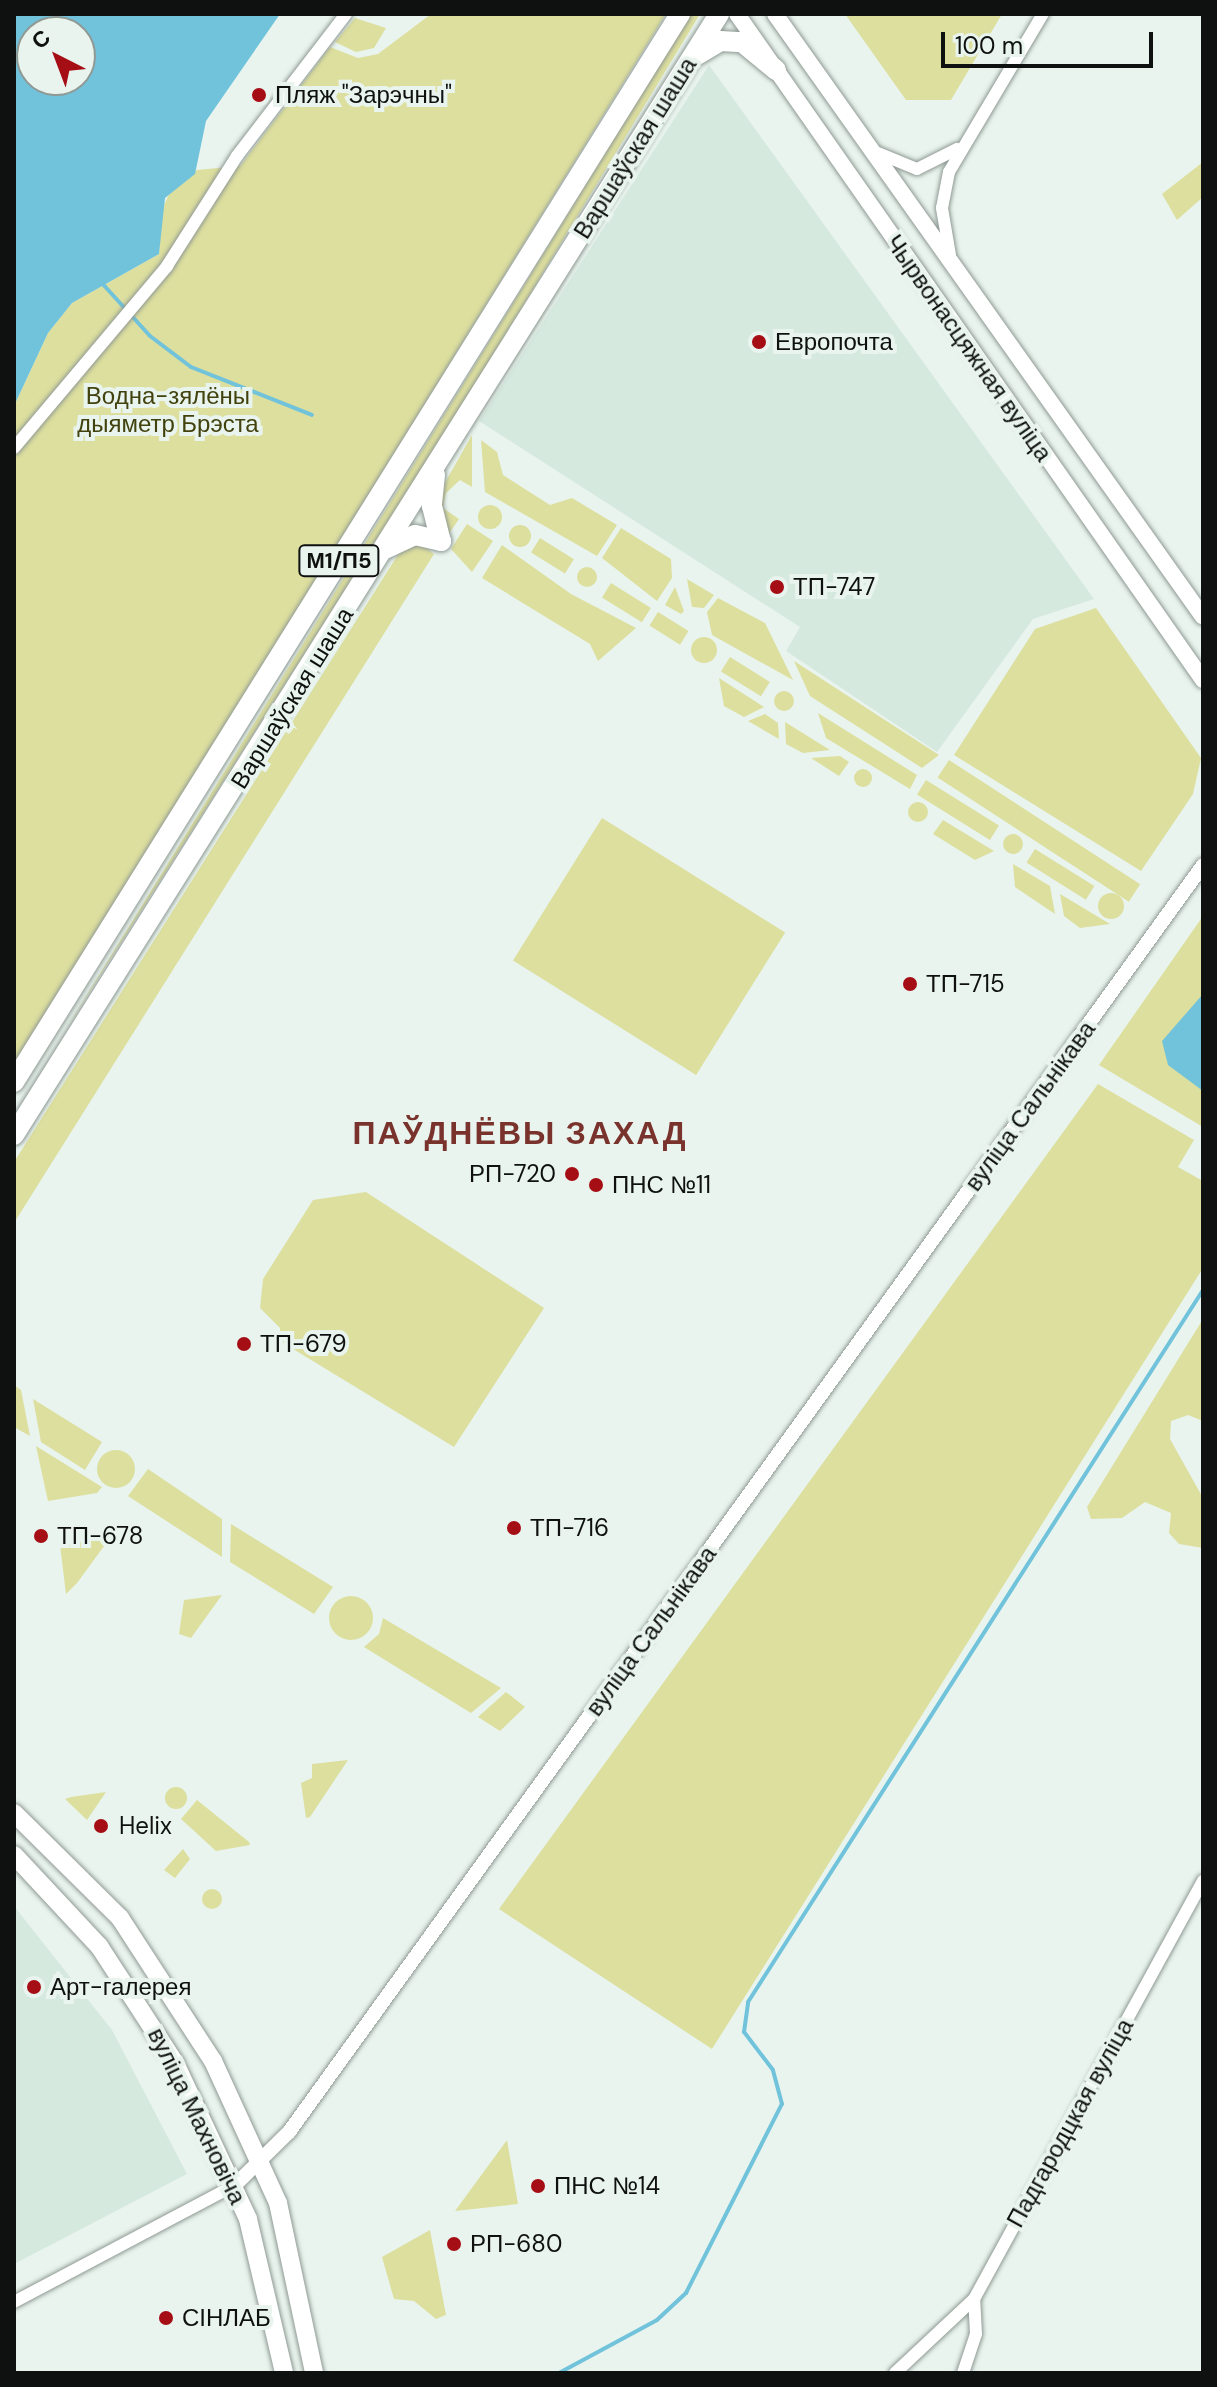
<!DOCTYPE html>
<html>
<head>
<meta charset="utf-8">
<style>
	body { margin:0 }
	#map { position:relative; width:1217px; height:2387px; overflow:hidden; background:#e9f4ee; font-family:"DM Sans",sans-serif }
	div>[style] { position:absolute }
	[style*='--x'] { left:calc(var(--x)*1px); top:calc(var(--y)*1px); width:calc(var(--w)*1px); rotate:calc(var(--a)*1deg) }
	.built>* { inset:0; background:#d6e9df }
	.green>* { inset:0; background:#dddf9e; transform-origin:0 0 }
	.round { border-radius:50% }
	.water>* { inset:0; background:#70c3da }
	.stream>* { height:4px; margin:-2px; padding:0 2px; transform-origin:2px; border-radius:2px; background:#70c3da }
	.roads { filter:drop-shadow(0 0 2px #8f9994) drop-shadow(0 0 2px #8f9994) }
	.minor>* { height:12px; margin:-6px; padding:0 6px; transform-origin:6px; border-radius:6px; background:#fff }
	.tertiary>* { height:14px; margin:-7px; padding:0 7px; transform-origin:7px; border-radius:7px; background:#fff }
	.secondary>* { height:16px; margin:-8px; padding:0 8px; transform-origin:8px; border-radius:8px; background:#fff }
	.primary>* { height:18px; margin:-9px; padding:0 9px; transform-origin:9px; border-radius:9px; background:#fff }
	.trunk>* { height:20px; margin:-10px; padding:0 10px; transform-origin:10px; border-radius:10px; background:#fff }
	.dots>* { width:22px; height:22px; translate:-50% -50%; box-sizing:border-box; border:4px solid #e9f4ee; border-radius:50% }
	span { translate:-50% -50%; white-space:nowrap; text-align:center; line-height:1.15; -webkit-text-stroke:8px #e9f4ee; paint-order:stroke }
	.shield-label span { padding:2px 6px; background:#e9f4ee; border:2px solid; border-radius:6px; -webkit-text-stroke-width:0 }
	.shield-label { font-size:22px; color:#0e110f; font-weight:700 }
	.poi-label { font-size:24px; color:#0e110f }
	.left { translate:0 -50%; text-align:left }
	.right { translate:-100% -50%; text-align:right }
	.street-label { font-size:24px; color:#0e110f }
	.park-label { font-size:24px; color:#42420e }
	.district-label { font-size:32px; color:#79322c; font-weight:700; letter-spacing:2px }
	.frame { position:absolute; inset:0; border:16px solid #0e110f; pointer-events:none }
	.north { position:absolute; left:16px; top:16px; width:80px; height:80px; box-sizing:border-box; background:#e9f4ee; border:2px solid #919995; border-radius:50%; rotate:318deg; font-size:22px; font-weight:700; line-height:32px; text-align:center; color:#0e110f }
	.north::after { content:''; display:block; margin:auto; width:28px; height:36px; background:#a50e15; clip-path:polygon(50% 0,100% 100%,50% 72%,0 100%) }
	.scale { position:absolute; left:941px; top:32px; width:212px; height:36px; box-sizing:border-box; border:4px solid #0e110f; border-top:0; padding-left:10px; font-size:24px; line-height:28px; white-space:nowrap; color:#0e110f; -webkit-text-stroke:6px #e9f4ee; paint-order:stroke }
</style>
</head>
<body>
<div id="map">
	<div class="built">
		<div style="clip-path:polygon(709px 65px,1094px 599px,1033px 619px,937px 752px,786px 651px,800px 627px,479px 421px)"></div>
		<div style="clip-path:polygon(14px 1906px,112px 2030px,187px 2174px,16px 2263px)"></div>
	</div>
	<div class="green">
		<div style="clip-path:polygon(431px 14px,666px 14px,14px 1067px,14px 406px,48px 333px,72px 303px,159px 254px,161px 212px,172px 187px,197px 170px,240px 166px,330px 47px,358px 58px,378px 54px)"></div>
		<div style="clip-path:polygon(691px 14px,700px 14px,478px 380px,61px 1037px)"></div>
		<div style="clip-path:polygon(845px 14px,1002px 14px,951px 100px,906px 100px)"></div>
		<div style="clip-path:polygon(355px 18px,386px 28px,374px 48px,356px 52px,335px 42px)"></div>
		<div style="clip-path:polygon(1203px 162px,1203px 197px,1177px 220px,1162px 194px)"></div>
		<div style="clip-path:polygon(472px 435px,472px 487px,460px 480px,446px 493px,443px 508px,459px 519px,446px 538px,438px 495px)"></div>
		<div style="clip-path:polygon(481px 440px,497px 452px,503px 475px,550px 505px,572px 498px,617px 525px,597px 556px,485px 492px)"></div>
		<div class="round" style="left:478px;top:505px;width:24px;height:24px"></div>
		<div style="clip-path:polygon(467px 524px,493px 541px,472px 572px,451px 549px)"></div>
		<div class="round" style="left:509px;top:525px;width:22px;height:22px"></div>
		<div style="clip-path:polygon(621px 528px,671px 559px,672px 578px,657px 601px,602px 558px)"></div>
		<div style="left:540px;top:538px;width:40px;height:17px;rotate:32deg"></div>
		<div style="clip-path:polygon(419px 542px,434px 554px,14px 1223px,14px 1162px,401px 550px)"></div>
		<div style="clip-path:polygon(502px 545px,571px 594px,636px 628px,598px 661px,590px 644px,482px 578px)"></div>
		<div class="round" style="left:577px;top:567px;width:20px;height:20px"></div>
		<div style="clip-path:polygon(687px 579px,714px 595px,704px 608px,692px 607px)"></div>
		<div style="left:611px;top:583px;width:47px;height:17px;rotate:32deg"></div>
		<div style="clip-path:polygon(675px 587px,684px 611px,681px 614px,665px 605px)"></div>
		<div style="clip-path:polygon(718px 598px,765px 623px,793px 680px,712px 635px,707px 612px)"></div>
		<div style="clip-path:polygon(1096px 608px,1201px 758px,1193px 794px,1141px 871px,954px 755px,1035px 629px)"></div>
		<div style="left:658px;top:612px;width:36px;height:16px;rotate:32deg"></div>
		<div class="round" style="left:691px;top:637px;width:26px;height:26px"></div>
		<div style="left:730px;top:657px;width:47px;height:17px;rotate:32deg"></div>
		<div style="clip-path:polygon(794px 661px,939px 755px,922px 768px,810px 696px)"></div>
		<div style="clip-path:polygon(719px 678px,764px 707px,744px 717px,724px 706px)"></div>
		<div class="round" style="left:774px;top:691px;width:20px;height:20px"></div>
		<div style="clip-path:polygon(818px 713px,917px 775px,910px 789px,826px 738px)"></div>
		<div style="clip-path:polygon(765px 714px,778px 723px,779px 739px,748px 721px)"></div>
		<div style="clip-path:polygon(785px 722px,830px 750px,803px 753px,786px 744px)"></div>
		<div style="clip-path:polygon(840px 756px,849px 762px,839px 776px,811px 758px)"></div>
		<div style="left:949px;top:760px;width:228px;height:21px;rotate:33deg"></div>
		<div class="round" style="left:854px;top:769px;width:18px;height:18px"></div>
		<div style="left:926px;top:780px;width:86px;height:17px;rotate:32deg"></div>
		<div class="round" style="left:908px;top:802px;width:20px;height:20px"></div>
		<div style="left:602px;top:818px;width:216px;height:168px;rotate:32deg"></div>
		<div style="clip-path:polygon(943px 820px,994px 851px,975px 860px,933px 834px)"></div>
		<div class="round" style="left:1003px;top:834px;width:20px;height:20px"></div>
		<div style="left:1035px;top:849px;width:70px;height:16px;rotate:32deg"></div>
		<div style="clip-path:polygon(1013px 864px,1050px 886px,1055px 914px,1015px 887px)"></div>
		<div class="round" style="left:1098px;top:893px;width:26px;height:26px"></div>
		<div style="clip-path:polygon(1060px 894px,1110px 924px,1080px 928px,1064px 916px)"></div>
		<div style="clip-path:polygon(1203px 916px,1203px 1127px,1099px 1065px)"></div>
		<div style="clip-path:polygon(1098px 1084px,1194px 1140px,1178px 1167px,1203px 1181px,1203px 1268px,712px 2049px,499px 1909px)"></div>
		<div style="clip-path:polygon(366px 1192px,544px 1308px,454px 1447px,280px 1341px,280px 1328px,260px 1308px,263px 1279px,313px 1200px)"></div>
		<div style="clip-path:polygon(1203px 1319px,1203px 1421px,1188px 1415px,1171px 1421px,1170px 1439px,1203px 1498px,1203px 1548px,1179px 1544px,1169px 1533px,1171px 1513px,1145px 1502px,1122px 1518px,1091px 1519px,1087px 1507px)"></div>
		<div style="clip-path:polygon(14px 1385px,21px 1390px,30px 1436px,14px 1427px)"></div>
		<div style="clip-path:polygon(33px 1399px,102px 1442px,85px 1470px,41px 1442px)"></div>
		<div style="clip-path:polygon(36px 1446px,102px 1487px,97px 1493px,48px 1501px)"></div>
		<div class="round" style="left:97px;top:1450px;width:38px;height:38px"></div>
		<div style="clip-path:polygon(148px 1469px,222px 1519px,222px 1557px,128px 1496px)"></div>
		<div style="clip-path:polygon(231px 1524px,333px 1587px,314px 1614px,230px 1562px)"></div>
		<div style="clip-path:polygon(110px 1538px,77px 1583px,66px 1594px,60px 1545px)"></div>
		<div style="clip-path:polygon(222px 1595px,191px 1638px,179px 1634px,184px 1600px)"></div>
		<div class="round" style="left:329px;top:1596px;width:44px;height:44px"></div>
		<div style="clip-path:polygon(383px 1618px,501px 1688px,471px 1713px,364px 1647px,379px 1634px)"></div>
		<div style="clip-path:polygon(506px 1692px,525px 1707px,500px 1731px,478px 1717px)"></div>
		<div style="clip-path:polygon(348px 1760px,310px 1817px,306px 1818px,301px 1783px,312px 1778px,312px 1764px)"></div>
		<div class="round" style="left:165px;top:1787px;width:22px;height:22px"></div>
		<div style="clip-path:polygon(106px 1792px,87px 1820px,65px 1799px,71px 1797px)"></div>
		<div style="clip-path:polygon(197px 1800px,249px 1842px,250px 1845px,216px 1851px,181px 1819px)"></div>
		<div style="clip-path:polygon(183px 1849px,190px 1859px,175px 1878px,164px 1870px)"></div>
		<div class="round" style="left:202px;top:1889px;width:20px;height:20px"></div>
		<div style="clip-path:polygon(507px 2140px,518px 2204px,455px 2211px)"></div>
		<div style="clip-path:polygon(430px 2230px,446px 2315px,436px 2319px,414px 2301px,394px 2299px,382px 2257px)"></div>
	</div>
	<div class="water">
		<div style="clip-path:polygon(evenodd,14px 14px,280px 14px,206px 121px,195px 174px,165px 198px,159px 254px,72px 303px,48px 333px,14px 406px,14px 14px,32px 32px,80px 32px,80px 80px,32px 80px,32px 32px)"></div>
		<div style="clip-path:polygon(1203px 994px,1203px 1091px,1168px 1065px,1162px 1041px)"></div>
	</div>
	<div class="stream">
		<div style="--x:100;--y:281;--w:74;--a:47.7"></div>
		<div style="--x:150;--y:336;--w:51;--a:37.1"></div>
		<div style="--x:191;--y:367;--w:130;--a:21.6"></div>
		<div style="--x:559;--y:2373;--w:111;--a:-28.4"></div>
		<div style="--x:657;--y:2320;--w:40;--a:-43"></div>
		<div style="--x:686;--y:2293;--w:212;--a:-63.1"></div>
		<div style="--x:782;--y:2104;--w:35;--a:-105"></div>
		<div style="--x:773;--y:2070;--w:48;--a:-127.3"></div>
		<div style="--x:744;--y:2032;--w:30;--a:-82"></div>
		<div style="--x:748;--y:2002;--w:845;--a:-57.42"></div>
	</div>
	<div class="roads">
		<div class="minor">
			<div style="--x:878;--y:153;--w:42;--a:22.3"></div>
			<div style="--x:917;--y:169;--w:45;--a:-26.6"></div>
			<div style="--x:950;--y:255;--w:48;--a:-99.7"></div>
			<div style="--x:942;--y:208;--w:37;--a:-79"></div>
			<div style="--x:949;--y:172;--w:184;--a:-59.3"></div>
			<div style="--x:14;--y:448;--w:238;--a:-49.9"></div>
			<div style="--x:167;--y:266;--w:130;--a:-57.5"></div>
			<div style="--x:237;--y:156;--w:179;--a:-52.5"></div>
			<div style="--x:14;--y:2302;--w:250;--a:-27.9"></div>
			<div style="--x:895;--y:2373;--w:108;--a:-43.1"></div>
			<div style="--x:963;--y:2373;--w:41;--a:-71.6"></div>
			<div style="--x:976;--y:2334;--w:35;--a:-93"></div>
			<div style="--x:974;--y:2299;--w:477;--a:-61.3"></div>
		</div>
		<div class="tertiary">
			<div style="--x:235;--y:2185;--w:76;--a:-44.5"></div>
			<div style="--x:289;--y:2132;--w:1562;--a:-54.19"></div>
		</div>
		<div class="secondary">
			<div style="--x:737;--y:14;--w:813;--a:55.02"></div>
			<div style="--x:775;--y:14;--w:739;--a:54.63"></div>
		</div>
		<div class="primary">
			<div style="--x:14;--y:1813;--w:149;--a:44.7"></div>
			<div style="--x:120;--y:1918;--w:171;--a:57"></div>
			<div style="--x:213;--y:2061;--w:156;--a:65.4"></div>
			<div style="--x:278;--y:2203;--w:174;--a:78"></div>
			<div style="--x:14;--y:1855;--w:125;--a:47"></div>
			<div style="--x:99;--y:1946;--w:140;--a:57"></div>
			<div style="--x:175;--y:2063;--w:172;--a:64.9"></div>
			<div style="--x:248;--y:2219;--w:158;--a:76.8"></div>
		</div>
		<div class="trunk">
			<div style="--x:697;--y:55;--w:27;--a:-31"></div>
			<div style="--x:720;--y:41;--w:22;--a:3"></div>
			<div style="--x:742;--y:42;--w:44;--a:39.5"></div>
			<div style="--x:435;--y:475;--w:31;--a:96"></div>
			<div style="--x:432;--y:506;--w:36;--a:76"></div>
			<div style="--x:385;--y:549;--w:33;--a:-25"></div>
			<div style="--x:415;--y:535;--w:27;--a:13"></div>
			<div style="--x:14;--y:1082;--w:1259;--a:-58.05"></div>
			<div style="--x:14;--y:1135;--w:1324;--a:-57.83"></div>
		</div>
	</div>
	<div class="dots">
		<div style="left:259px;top:95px;background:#a50e15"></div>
		<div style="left:759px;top:342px;background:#a50e15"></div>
		<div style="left:777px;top:587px;background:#a50e15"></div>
		<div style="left:910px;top:984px;background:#a50e15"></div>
		<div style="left:572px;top:1174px;background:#a50e15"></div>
		<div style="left:596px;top:1185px;background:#a50e15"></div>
		<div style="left:244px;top:1344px;background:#a50e15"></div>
		<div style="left:514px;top:1528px;background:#a50e15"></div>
		<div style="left:41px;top:1536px;background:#a50e15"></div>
		<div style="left:101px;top:1826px;background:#a50e15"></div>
		<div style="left:34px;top:1987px;background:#a50e15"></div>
		<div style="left:538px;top:2186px;background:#a50e15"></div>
		<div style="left:454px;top:2244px;background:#a50e15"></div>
		<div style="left:166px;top:2318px;background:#a50e15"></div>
	</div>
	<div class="shield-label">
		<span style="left:339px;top:561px">М1/П5</span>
	</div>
	<div class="poi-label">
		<span class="left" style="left:275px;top:95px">Пляж "Зарэчны"</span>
		<span class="left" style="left:775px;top:342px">Европочта</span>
		<span class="left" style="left:793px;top:587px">ТП-747</span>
		<span class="left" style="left:926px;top:984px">ТП-715</span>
		<span class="right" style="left:556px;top:1174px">РП-720</span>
		<span class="left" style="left:612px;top:1185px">ПНС №11</span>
		<span class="left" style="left:260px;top:1344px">ТП-679</span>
		<span class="left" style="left:530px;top:1528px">ТП-716</span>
		<span class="left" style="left:57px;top:1536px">ТП-678</span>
		<span class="left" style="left:119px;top:1826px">Helix</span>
		<span class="left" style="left:50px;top:1987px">Арт-галерея</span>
		<span class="left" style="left:554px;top:2186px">ПНС №14</span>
		<span class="left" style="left:470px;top:2244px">РП-680</span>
		<span class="left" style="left:182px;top:2318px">СІНЛАБ</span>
	</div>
	<div class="street-label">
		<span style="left:635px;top:148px;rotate:-58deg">Варшаўская шаша</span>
		<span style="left:969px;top:348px;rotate:55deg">Чырвонасцяжная вуліца</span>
		<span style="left:292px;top:698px;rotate:-58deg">Варшаўская шаша</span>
		<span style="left:1030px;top:1106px;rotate:-54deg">вуліца Сальнікава</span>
		<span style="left:651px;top:1631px;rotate:-54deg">вуліца Сальнікава</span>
		<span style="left:197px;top:2116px;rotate:64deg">вуліца Махновіча</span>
		<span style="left:1070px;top:2123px;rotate:-61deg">Падгародцкая вуліца</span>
	</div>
	<div class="park-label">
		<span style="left:168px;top:410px">Водна-зялёны<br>дыяметр Брэста</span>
	</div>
	<div class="district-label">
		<span style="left:520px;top:1133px">ПАЎДНЁВЫ ЗАХАД</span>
	</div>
	<div class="frame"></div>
	<div class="north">С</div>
	<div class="scale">100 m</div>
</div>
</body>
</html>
